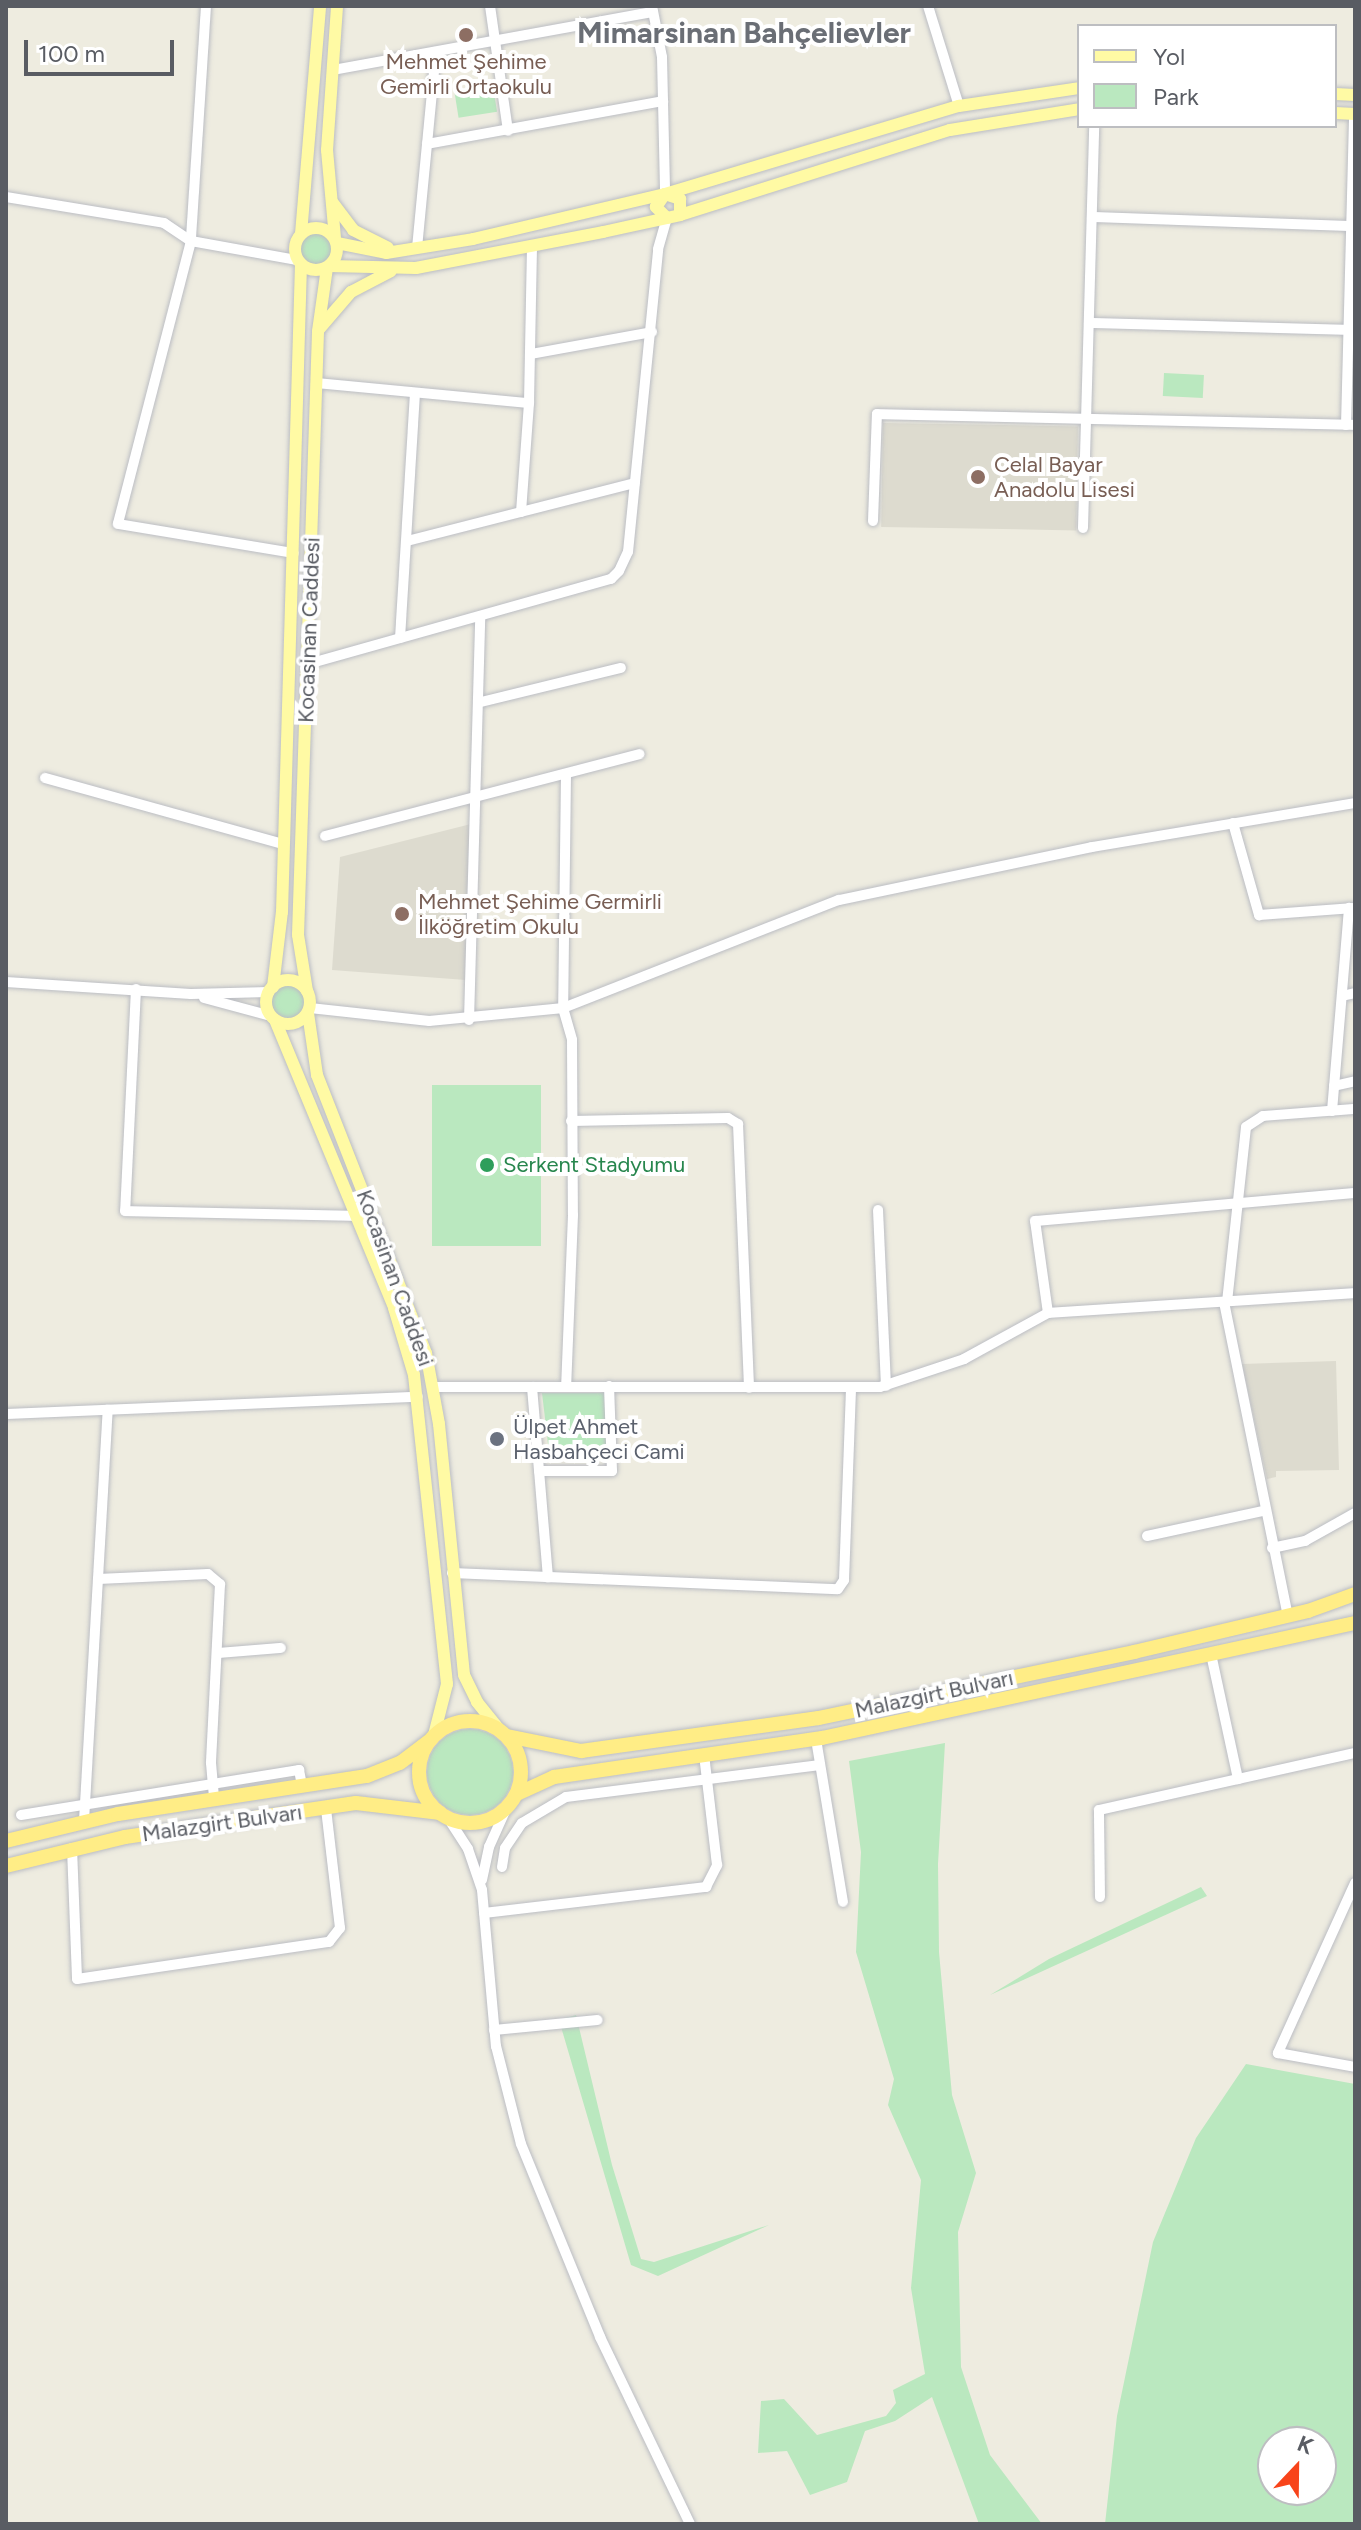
<!DOCTYPE html>
<html>
<head>
<meta charset="utf-8">
<style>
	body { margin:0 }
	#map { position:relative; width:1361px; height:2530px; overflow:hidden; background:#eeece0; font-family:Figtree,sans-serif }
	div>[style] { position:absolute }
	[style*='--x'] { left:calc(var(--x)*1px); top:calc(var(--y)*1px); width:calc(var(--w)*1px); rotate:calc(var(--a)*1deg) }
	.education>* { inset:0; background:#dddbcf; transform-origin:0 0 }
	.green>* { inset:0; background:#bae8bf; transform-origin:0 0 }
	.round { border-radius:50% }
	.roads { filter:drop-shadow(0 0 2px #bbbdc3) drop-shadow(0 0 2px #bbbdc3) }
	.minor>* { height:10px; margin:-5px; padding:0 5px; transform-origin:5px; border-radius:5px; background:#fff }
	.major>* { height:12px; margin:-6px; padding:0 6px; transform-origin:6px; border-radius:6px; background:#fffaa4 }
	.major>.ring { margin:-6px; padding:0; box-sizing:content-box; background:none; border:12px solid #fffaa4; border-radius:50% }
	.highway>* { height:14px; margin:-7px; padding:0 7px; transform-origin:7px; border-radius:7px; background:#ffed86 }
	.highway>.ring { margin:-7px; padding:0; box-sizing:content-box; background:none; border:14px solid #ffed86; border-radius:50% }
	.dots>* { width:22px; height:22px; translate:-50% -50%; box-sizing:border-box; border:4px solid #fff; border-radius:50% }
	span { translate:-50% -50%; white-space:nowrap; text-align:center; line-height:1.15; -webkit-text-stroke:8px #fff; paint-order:stroke }
	.education-label { font-size:22px; color:#785e54 }
	.left { translate:0 -50%; text-align:left }
	.street-label { font-size:22px; color:#595c63 }
	.leisure-label { font-size:22px; color:#27864d }
	.worship-label { font-size:22px; color:#5b616d }
	.district-label { font-size:30px; color:#6a6e75; font-weight:700 }
	.frame { position:absolute; inset:0; border:8px solid #595c63; pointer-events:none }
	.legend { position:absolute; left:1077px; top:24px; width:260px; height:104px; box-sizing:border-box; background:#fff; border:2px solid #bdbec1; margin:0; padding:10px 14px; list-style:none; font-size:24px; color:#595c63 }
	.legend li { display:flex; align-items:center; gap:16px; height:40px }
	.legend b { width:40px; border:2px solid #bdbec1 }
	.north { position:absolute; left:1257px; top:2426px; width:80px; height:80px; box-sizing:border-box; background:#fff; border:2px solid #bdbec1; border-radius:50%; rotate:22deg; font-size:22px; font-weight:700; line-height:32px; text-align:center; color:#595c63 }
	.north::after { content:''; display:block; margin:auto; width:28px; height:36px; background:#f8441b; clip-path:polygon(50% 0,100% 100%,50% 72%,0 100%) }
	.scale { position:absolute; left:24px; top:40px; width:150px; height:36px; box-sizing:border-box; border:4px solid #595c63; border-top:0; padding-left:10px; font-size:24px; line-height:28px; white-space:nowrap; color:#595c63; -webkit-text-stroke:6px #fff; paint-order:stroke }
</style>
</head>
<body>
<div id="map">
	<div class="education">
		<div style="left:883px;top:423px;width:195px;height:104px;rotate:1deg"></div>
		<div style="clip-path:polygon(471px 824px,466px 980px,332px 970px,340px 857px)"></div>
		<div style="clip-path:polygon(1336px 1361px,1339px 1470px,1276px 1471px,1276px 1477px,1267px 1479px,1242px 1364px)"></div>
	</div>
	<div class="green">
		<div style="left:493px;top:86px;width:26px;height:39px;rotate:81deg"></div>
		<div class="round" style="left:300px;top:233px;width:32px;height:32px"></div>
		<div style="left:1164px;top:373px;width:40px;height:23px;rotate:3deg"></div>
		<div class="round" style="left:271px;top:985px;width:34px;height:34px"></div>
		<div style="left:432px;top:1085px;width:109px;height:161px"></div>
		<div style="clip-path:polygon(542px 1393px,604px 1393px,608px 1460px,550px 1461px)"></div>
		<div class="round" style="left:427px;top:1729px;width:86px;height:86px"></div>
		<div style="clip-path:polygon(945px 1743px,938px 1864px,939px 1952px,952px 2095px,976px 2173px,958px 2232px,961px 2367px,990px 2455px,1042px 2524px,979px 2524px,932px 2397px,895px 2421px,865px 2431px,847px 2482px,810px 2495px,787px 2451px,758px 2453px,761px 2401px,784px 2399px,817px 2435px,886px 2416px,896px 2403px,893px 2390px,925px 2374px,911px 2288px,921px 2180px,888px 2105px,894px 2079px,856px 1952px,861px 1852px,849px 1761px)"></div>
		<div style="clip-path:polygon(1201px 1887px,1207px 1896px,990px 1995px,1049px 1959px)"></div>
		<div style="clip-path:polygon(576px 2015px,612px 2165px,641px 2259px,654px 2262px,769px 2225px,658px 2276px,631px 2265px,559px 2020px)"></div>
		<div style="clip-path:polygon(evenodd,1246px 2064px,1355px 2084px,1355px 2524px,1105px 2524px,1117px 2416px,1153px 2242px,1196px 2138px,1246px 2064px,1273px 2442px,1321px 2442px,1321px 2490px,1273px 2490px,1273px 2442px)"></div>
	</div>
	<div class="roads">
		<div class="minor">
			<div style="--x:206;--y:6;--w:235;--a:93.7"></div>
			<div style="--x:191;--y:241;--w:292;--a:104.5"></div>
			<div style="--x:118;--y:524;--w:178;--a:9.4"></div>
			<div style="--x:490;--y:6;--w:126;--a:81.8"></div>
			<div style="--x:652;--y:6;--w:52;--a:78.9"></div>
			<div style="--x:662;--y:57;--w:137;--a:88.7"></div>
			<div style="--x:928;--y:6;--w:105;--a:72.8"></div>
			<div style="--x:333;--y:70;--w:325;--a:-10.3"></div>
			<div style="--x:427;--y:144;--w:240;--a:-10.3"></div>
			<div style="--x:6;--y:197;--w:160;--a:9.3"></div>
			<div style="--x:164;--y:223;--w:32;--a:34"></div>
			<div style="--x:191;--y:241;--w:108;--a:10.2"></div>
			<div style="--x:1092;--y:217;--w:259;--a:2"></div>
			<div style="--x:417;--y:248;--w:197;--a:-84.5"></div>
			<div style="--x:1089;--y:323;--w:259;--a:1.5"></div>
			<div style="--x:531;--y:354;--w:123;--a:-10.3"></div>
			<div style="--x:316;--y:383;--w:214;--a:5.4"></div>
			<div style="--x:529;--y:403;--w:156;--a:-88.9"></div>
			<div style="--x:1346;--y:425;--w:311;--a:-88.5"></div>
			<div style="--x:521;--y:512;--w:109;--a:-85.8"></div>
			<div style="--x:873;--y:521;--w:107;--a:-87.9"></div>
			<div style="--x:877;--y:414;--w:478;--a:1.3"></div>
			<div style="--x:1083;--y:528;--w:402;--a:-88.4"></div>
			<div style="--x:407;--y:541;--w:235;--a:-14.3"></div>
			<div style="--x:400;--y:638;--w:243;--a:-86.5"></div>
			<div style="--x:308;--y:664;--w:315;--a:-15.7"></div>
			<div style="--x:611;--y:579;--w:11;--a:-45"></div>
			<div style="--x:619;--y:571;--w:21;--a:-65"></div>
			<div style="--x:628;--y:552;--w:304;--a:-84.3"></div>
			<div style="--x:658;--y:249;--w:32;--a:-74"></div>
			<div style="--x:481;--y:702;--w:144;--a:-13.7"></div>
			<div style="--x:566;--y:774;--w:234;--a:90.7"></div>
			<div style="--x:563;--y:1008;--w:33;--a:74"></div>
			<div style="--x:572;--y:1040;--w:175;--a:89.7"></div>
			<div style="--x:573;--y:1215;--w:172;--a:92.3"></div>
			<div style="--x:45;--y:778;--w:247;--a:15.5"></div>
			<div style="--x:1233;--y:823;--w:96;--a:74.2"></div>
			<div style="--x:1259;--y:915;--w:95;--a:-4.2"></div>
			<div style="--x:325;--y:836;--w:325;--a:-14.6"></div>
			<div style="--x:6;--y:982;--w:185;--a:3.7"></div>
			<div style="--x:191;--y:994;--w:78;--a:-1.5"></div>
			<div style="--x:136;--y:989;--w:222;--a:92.8"></div>
			<div style="--x:125;--y:1211;--w:231;--a:1.2"></div>
			<div style="--x:1342;--y:996;--w:13;--a:-13"></div>
			<div style="--x:204;--y:998;--w:69;--a:15"></div>
			<div style="--x:310;--y:1008;--w:120;--a:6.2"></div>
			<div style="--x:429;--y:1021;--w:135;--a:-5.5"></div>
			<div style="--x:563;--y:1008;--w:296;--a:-21.4"></div>
			<div style="--x:839;--y:900;--w:258;--a:-11.8"></div>
			<div style="--x:1092;--y:847;--w:267;--a:-9.5"></div>
			<div style="--x:469;--y:1020;--w:403;--a:-88.4"></div>
			<div style="--x:1334;--y:1086;--w:22;--a:-13"></div>
			<div style="--x:1332;--y:1111;--w:204;--a:-85.2"></div>
			<div style="--x:571;--y:1121;--w:157;--a:-1.1"></div>
			<div style="--x:728;--y:1118;--w:12;--a:31"></div>
			<div style="--x:738;--y:1124;--w:264;--a:87.6"></div>
			<div style="--x:878;--y:1210;--w:176;--a:87.4"></div>
			<div style="--x:1224;--y:1302;--w:320;--a:78.5"></div>
			<div style="--x:1227;--y:1302;--w:176;--a:-83.8"></div>
			<div style="--x:1246;--y:1127;--w:20;--a:-33"></div>
			<div style="--x:1263;--y:1116;--w:92;--a:-4.4"></div>
			<div style="--x:1048;--y:1313;--w:93;--a:-98"></div>
			<div style="--x:1035;--y:1221;--w:321;--a:-5"></div>
			<div style="--x:433;--y:1387;--w:447;--a:0"></div>
			<div style="--x:880;--y:1387;--w:89;--a:-18.4"></div>
			<div style="--x:964;--y:1359;--w:96;--a:-28.7"></div>
			<div style="--x:1048;--y:1313;--w:308;--a:-3.7"></div>
			<div style="--x:532;--y:1387;--w:191;--a:85.2"></div>
			<div style="--x:6;--y:1414;--w:412;--a:-2.4"></div>
			<div style="--x:539;--y:1471;--w:73;--a:0"></div>
			<div style="--x:612;--y:1471;--w:85;--a:-92"></div>
			<div style="--x:1147;--y:1536;--w:119;--a:-12.2"></div>
			<div style="--x:1272;--y:1548;--w:34;--a:-12"></div>
			<div style="--x:1305;--y:1541;--w:57;--a:-29.2"></div>
			<div style="--x:452;--y:1573;--w:386;--a:2.4"></div>
			<div style="--x:838;--y:1589;--w:11;--a:-56"></div>
			<div style="--x:844;--y:1580;--w:191;--a:-87.9"></div>
			<div style="--x:98;--y:1579;--w:110;--a:-2.6"></div>
			<div style="--x:208;--y:1574;--w:16;--a:40"></div>
			<div style="--x:220;--y:1584;--w:179;--a:92.9"></div>
			<div style="--x:211;--y:1763;--w:35;--a:85"></div>
			<div style="--x:217;--y:1653;--w:64;--a:-4.5"></div>
			<div style="--x:1211;--y:1654;--w:128;--a:77.8"></div>
			<div style="--x:816;--y:1739;--w:165;--a:80.6"></div>
			<div style="--x:21;--y:1815;--w:282;--a:-9.2"></div>
			<div style="--x:299;--y:1770;--w:15;--a:79"></div>
			<div style="--x:448;--y:1818;--w:37;--a:57"></div>
			<div style="--x:468;--y:1849;--w:43;--a:71.1"></div>
			<div style="--x:482;--y:1890;--w:157;--a:84.9"></div>
			<div style="--x:496;--y:2046;--w:101;--a:75.7"></div>
			<div style="--x:521;--y:2144;--w:209;--a:67.7"></div>
			<div style="--x:600;--y:2337;--w:208;--a:64.3"></div>
			<div style="--x:84;--y:1821;--w:412;--a:-86.7"></div>
			<div style="--x:72;--y:1848;--w:131;--a:87.8"></div>
			<div style="--x:77;--y:1979;--w:255;--a:-8.4"></div>
			<div style="--x:329;--y:1942;--w:18;--a:-52"></div>
			<div style="--x:340;--y:1928;--w:121;--a:-96.7"></div>
			<div style="--x:502;--y:1867;--w:19;--a:-81"></div>
			<div style="--x:505;--y:1848;--w:30;--a:-56"></div>
			<div style="--x:522;--y:1823;--w:51;--a:-30.6"></div>
			<div style="--x:566;--y:1797;--w:256;--a:-7.2"></div>
			<div style="--x:482;--y:1880;--w:34;--a:-78"></div>
			<div style="--x:489;--y:1847;--w:42;--a:-65.9"></div>
			<div style="--x:1355;--y:1883;--w:187;--a:114.4"></div>
			<div style="--x:1278;--y:2053;--w:78;--a:10.3"></div>
			<div style="--x:1100;--y:1897;--w:87;--a:-90.7"></div>
			<div style="--x:1099;--y:1810;--w:262;--a:-12.6"></div>
			<div style="--x:484;--y:1913;--w:224;--a:-6.7"></div>
			<div style="--x:706;--y:1887;--w:25;--a:-63"></div>
			<div style="--x:717;--y:1865;--w:111;--a:-96.7"></div>
			<div style="--x:494;--y:2030;--w:104;--a:-5.5"></div>
		</div>
		<div class="major">
			<div style="--x:1335;--y:94;--w:20;--a:3"></div>
			<div style="--x:1335;--y:113;--w:20;--a:3"></div>
			<div style="--x:333;--y:203;--w:34;--a:53"></div>
			<div style="--x:353;--y:230;--w:39;--a:27"></div>
			<div style="--x:667;--y:218;--w:16;--a:-135"></div>
			<div style="--x:656;--y:207;--w:16;--a:-55"></div>
			<div style="--x:665;--y:194;--w:16;--a:18"></div>
			<div style="--x:680;--y:199;--w:16;--a:90"></div>
			<div class="ring" style="left:295px;top:228px;width:30px;height:30px"></div>
			<div style="--x:301;--y:234;--w:229;--a:-85.2"></div>
			<div style="--x:335;--y:238;--w:88;--a:-95.2"></div>
			<div style="--x:327;--y:150;--w:144;--a:-86"></div>
			<div style="--x:337;--y:243;--w:50;--a:11.5"></div>
			<div style="--x:386;--y:253;--w:88;--a:-9.1"></div>
			<div style="--x:473;--y:239;--w:197;--a:-13.2"></div>
			<div style="--x:665;--y:194;--w:307;--a:-16.7"></div>
			<div style="--x:959;--y:106;--w:121;--a:-8.5"></div>
			<div style="--x:329;--y:266;--w:87;--a:1.3"></div>
			<div style="--x:416;--y:268;--w:190;--a:-10.9"></div>
			<div style="--x:603;--y:232;--w:79;--a:-12.4"></div>
			<div style="--x:680;--y:215;--w:283;--a:-17.5"></div>
			<div style="--x:950;--y:130;--w:131;--a:-9.2"></div>
			<div style="--x:320;--y:328;--w:48;--a:-49.3"></div>
			<div style="--x:351;--y:292;--w:45;--a:-27.7"></div>
			<div class="ring" style="left:266px;top:980px;width:32px;height:32px"></div>
			<div style="--x:273;--y:987;--w:76;--a:-83.2"></div>
			<div style="--x:282;--y:912;--w:648;--a:-88.32"></div>
			<div style="--x:307;--y:991;--w:57;--a:-99.1"></div>
			<div style="--x:298;--y:935;--w:604;--a:-88.1"></div>
			<div style="--x:318;--y:331;--w:64;--a:-81.9"></div>
			<div style="--x:308;--y:1013;--w:63;--a:81.7"></div>
			<div style="--x:317;--y:1075;--w:299;--a:68.6"></div>
			<div style="--x:426;--y:1353;--w:72;--a:79.6"></div>
			<div style="--x:439;--y:1424;--w:252;--a:84.3"></div>
			<div style="--x:464;--y:1675;--w:30;--a:64"></div>
			<div style="--x:477;--y:1702;--w:36;--a:51"></div>
			<div style="--x:275;--y:1020;--w:312;--a:67.5"></div>
			<div style="--x:394;--y:1308;--w:70;--a:73.4"></div>
			<div style="--x:414;--y:1375;--w:311;--a:83.9"></div>
			<div style="--x:447;--y:1684;--w:53;--a:104.3"></div>
		</div>
		<div class="highway">
			<div class="ring" style="left:419px;top:1721px;width:88px;height:88px"></div>
			<div style="--x:507;--y:1736;--w:76;--a:11.5"></div>
			<div style="--x:581;--y:1751;--w:240;--a:-7.9"></div>
			<div style="--x:819;--y:1718;--w:322;--a:-11.8"></div>
			<div style="--x:1134;--y:1652;--w:179;--a:-13.3"></div>
			<div style="--x:1308;--y:1611;--w:50;--a:-19.9"></div>
			<div style="--x:517;--y:1794;--w:41;--a:-24.7"></div>
			<div style="--x:554;--y:1777;--w:271;--a:-8.3"></div>
			<div style="--x:822;--y:1738;--w:545;--a:-12.18"></div>
			<div style="--x:6;--y:1841;--w:115;--a:-13.6"></div>
			<div style="--x:118;--y:1814;--w:252;--a:-8.7"></div>
			<div style="--x:367;--y:1776;--w:35;--a:-22"></div>
			<div style="--x:400;--y:1763;--w:35;--a:-37"></div>
			<div style="--x:6;--y:1866;--w:122;--a:-13.7"></div>
			<div style="--x:125;--y:1837;--w:233;--a:-8.4"></div>
			<div style="--x:356;--y:1803;--w:85;--a:6.8"></div>
		</div>
	</div>
	<div class="dots">
		<div style="left:466px;top:35px;background:#8d6e63"></div>
		<div style="left:978px;top:477px;background:#8d6e63"></div>
		<div style="left:402px;top:914px;background:#8d6e63"></div>
		<div style="left:487px;top:1165px;background:#2e9e5b"></div>
		<div style="left:497px;top:1439px;background:#6b7280"></div>
	</div>
	<div class="education-label">
		<span style="left:466px;top:74px">Mehmet Şehime<br>Gemirli Ortaokulu</span>
		<span class="left" style="left:994px;top:477px">Celal Bayar<br>Anadolu Lisesi</span>
		<span class="left" style="left:418px;top:914px">Mehmet Şehime Germirli<br>İlköğretim Okulu</span>
	</div>
	<div class="street-label">
		<span style="left:309px;top:630px;rotate:-88deg">Kocasinan Caddesi</span>
		<span style="left:395px;top:1278px;rotate:70deg">Kocasinan Caddesi</span>
		<span style="left:934px;top:1694px;rotate:-12deg">Malazgirt Bulvarı</span>
		<span style="left:222px;top:1823px;rotate:-8deg">Malazgirt Bulvarı</span>
	</div>
	<div class="leisure-label">
		<span class="left" style="left:503px;top:1165px">Serkent Stadyumu</span>
	</div>
	<div class="worship-label">
		<span class="left" style="left:513px;top:1439px">Ülpet Ahmet<br>Hasbahçeci Cami</span>
	</div>
	<div class="district-label">
		<span style="left:744px;top:33px">Mimarsinan Bahçelievler</span>
	</div>
	<div class="frame"></div>
	<ul class="legend">
	<li><b style="height:10px;background:#fffaa4"></b>Yol</li>
	<li><b style="height:22px;background:#bae8bf"></b>Park</li>
	</ul>
	<div class="north">K</div>
	<div class="scale">100 m</div>
</div>
</body>
</html>
